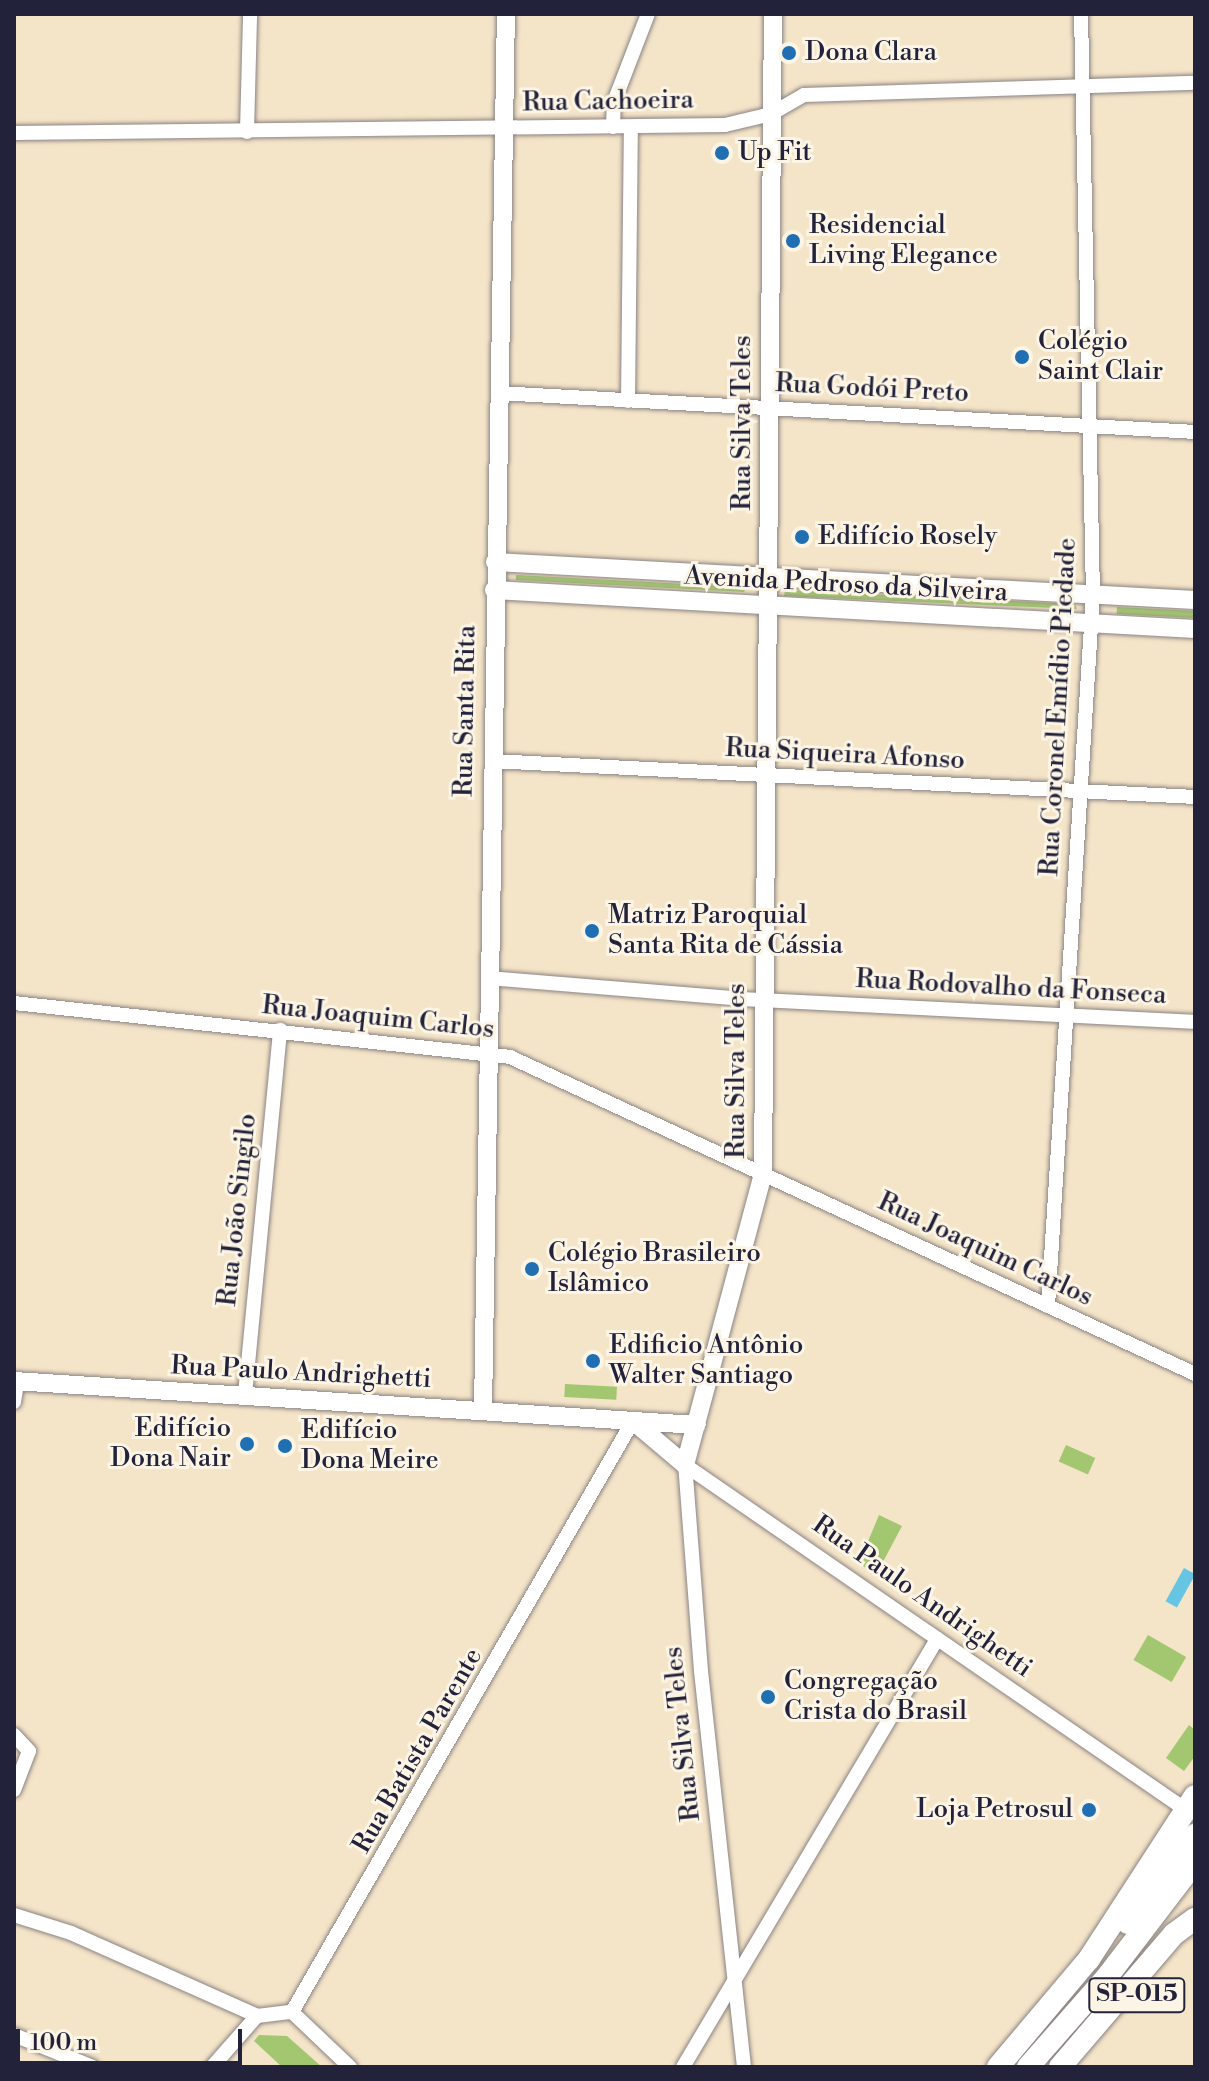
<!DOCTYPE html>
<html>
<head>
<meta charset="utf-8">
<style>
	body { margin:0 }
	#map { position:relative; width:1209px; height:2081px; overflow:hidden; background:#f4e4c8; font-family:"Libre Bodoni",serif }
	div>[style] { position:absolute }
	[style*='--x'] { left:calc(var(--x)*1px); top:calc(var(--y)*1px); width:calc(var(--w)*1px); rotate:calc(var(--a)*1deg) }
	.green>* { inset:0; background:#a3c670; transform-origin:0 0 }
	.water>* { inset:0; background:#65c5e3; transform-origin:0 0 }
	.roads { filter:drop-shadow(0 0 2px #8b8382) drop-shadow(0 0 2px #8b8382) }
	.minor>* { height:14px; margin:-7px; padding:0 7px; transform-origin:7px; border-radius:7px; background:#fff }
	.major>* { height:18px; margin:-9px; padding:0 9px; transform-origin:9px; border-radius:9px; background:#fff }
	.highway>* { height:22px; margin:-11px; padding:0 11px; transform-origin:11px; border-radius:11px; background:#fff }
	.dots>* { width:22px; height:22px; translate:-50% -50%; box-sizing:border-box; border:4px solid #fcf5e5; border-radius:50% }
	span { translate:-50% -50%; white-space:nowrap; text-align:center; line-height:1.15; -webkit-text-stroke:6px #fcf5e5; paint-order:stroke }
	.shield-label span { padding:2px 6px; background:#fcf5e5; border:2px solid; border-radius:6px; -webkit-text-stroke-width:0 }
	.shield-label { font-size:24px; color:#22223b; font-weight:700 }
	.poi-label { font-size:26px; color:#22223b }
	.left { translate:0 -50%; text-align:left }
	.right { translate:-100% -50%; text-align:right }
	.street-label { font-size:26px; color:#22223b }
	.frame { position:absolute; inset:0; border:16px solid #22223b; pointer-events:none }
	.scale { position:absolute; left:16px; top:2029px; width:226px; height:36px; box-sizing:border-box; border:4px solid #22223b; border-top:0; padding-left:10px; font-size:24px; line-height:28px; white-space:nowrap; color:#22223b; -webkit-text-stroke:6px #fcf5e5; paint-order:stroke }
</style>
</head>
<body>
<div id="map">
	<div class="green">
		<div style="left:516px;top:575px;width:229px;height:5px;rotate:3deg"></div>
		<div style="clip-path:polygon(785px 590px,1075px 604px,1077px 609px,784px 596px)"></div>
		<div style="left:1117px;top:607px;width:78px;height:7px;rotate:3deg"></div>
		<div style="left:565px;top:1384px;width:52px;height:13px;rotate:3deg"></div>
		<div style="left:1066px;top:1445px;width:32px;height:18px;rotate:24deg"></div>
		<div style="clip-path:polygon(879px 1515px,902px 1526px,876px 1575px,859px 1563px)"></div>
		<div style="left:1148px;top:1635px;width:44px;height:29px;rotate:30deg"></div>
		<div style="clip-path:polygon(1189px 1725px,1195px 1730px,1195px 1756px,1184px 1771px,1166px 1758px)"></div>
		<div style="clip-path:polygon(259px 2035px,287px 2036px,322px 2067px,282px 2067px,254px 2041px)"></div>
	</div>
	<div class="water">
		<div style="left:1184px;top:1568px;width:13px;height:38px;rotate:29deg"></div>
	</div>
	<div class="roads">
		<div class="minor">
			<div style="--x:613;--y:127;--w:25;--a:-88"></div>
			<div style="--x:614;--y:102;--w:94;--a:-68.9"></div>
			<div style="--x:247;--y:132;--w:118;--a:-88.5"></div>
			<div style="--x:14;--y:133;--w:711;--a:-0.64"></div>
			<div style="--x:725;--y:125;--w:47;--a:-13.4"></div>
			<div style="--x:771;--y:114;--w:38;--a:-30"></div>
			<div style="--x:804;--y:95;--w:391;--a:-1.8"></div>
			<div style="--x:498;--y:393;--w:698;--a:3.2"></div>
			<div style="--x:628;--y:401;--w:274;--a:-89.4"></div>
			<div style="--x:492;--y:761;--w:704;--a:2.93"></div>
			<div style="--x:489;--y:978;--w:255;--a:4.7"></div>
			<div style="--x:743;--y:999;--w:453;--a:2.9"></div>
			<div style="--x:14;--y:1003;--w:499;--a:6.2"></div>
			<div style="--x:510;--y:1057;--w:755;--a:24.83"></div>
			<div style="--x:1048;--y:1306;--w:712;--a:-86.38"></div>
			<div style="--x:1093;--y:595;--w:581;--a:-91.18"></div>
			<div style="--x:245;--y:1395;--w:367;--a:-84.5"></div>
			<div style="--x:14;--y:1402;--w:20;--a:-81"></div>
			<div style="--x:14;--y:1735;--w:22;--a:47"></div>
			<div style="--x:29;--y:1751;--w:42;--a:111"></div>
			<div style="--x:14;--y:1915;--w:60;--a:17.5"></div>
			<div style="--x:71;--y:1933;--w:204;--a:24"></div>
			<div style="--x:292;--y:2012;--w:682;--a:-60.02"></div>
			<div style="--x:292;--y:2012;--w:80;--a:43.5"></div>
			<div style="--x:14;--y:2035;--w:85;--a:22.1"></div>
			<div style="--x:212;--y:2067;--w:68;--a:-48.6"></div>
			<div style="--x:257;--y:2016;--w:35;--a:-7"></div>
			<div style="--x:683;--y:2067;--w:498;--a:-59.3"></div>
			<div style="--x:744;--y:2067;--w:398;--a:-96.2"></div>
			<div style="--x:701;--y:1671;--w:207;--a:-94.4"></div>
			<div style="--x:685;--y:1465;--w:608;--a:34.55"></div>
		</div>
		<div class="major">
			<div style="--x:495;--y:562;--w:701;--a:3.11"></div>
			<div style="--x:494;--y:590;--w:702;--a:3.18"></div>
			<div style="--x:14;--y:1381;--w:684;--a:3.69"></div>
			<div style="--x:483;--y:1410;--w:1396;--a:-89.06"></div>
			<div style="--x:633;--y:1421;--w:68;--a:40.2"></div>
			<div style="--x:685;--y:1465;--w:302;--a:-75"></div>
			<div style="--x:763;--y:1173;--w:1159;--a:-89.51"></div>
		</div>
		<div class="highway">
			<div style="--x:1128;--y:1923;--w:111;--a:-52.7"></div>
			<div style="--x:998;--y:2067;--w:141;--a:-49.9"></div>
			<div style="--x:1089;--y:1959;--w:194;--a:-57"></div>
			<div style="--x:1028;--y:2067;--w:120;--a:-48.7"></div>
			<div style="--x:1107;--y:1977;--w:145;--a:-52.6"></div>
			<div style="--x:1060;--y:2067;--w:175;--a:-49.4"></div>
			<div style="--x:1174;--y:1934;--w:26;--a:-36"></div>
		</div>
	</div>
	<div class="dots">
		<div style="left:789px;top:53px;background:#1f6fb2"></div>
		<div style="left:722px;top:153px;background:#1f6fb2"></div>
		<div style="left:793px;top:241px;background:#1f6fb2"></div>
		<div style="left:1022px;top:357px;background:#1f6fb2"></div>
		<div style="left:802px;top:537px;background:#1f6fb2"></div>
		<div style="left:592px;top:931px;background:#1f6fb2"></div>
		<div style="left:532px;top:1269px;background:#1f6fb2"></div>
		<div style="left:593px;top:1361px;background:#1f6fb2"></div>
		<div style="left:247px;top:1444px;background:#1f6fb2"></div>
		<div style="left:285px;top:1446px;background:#1f6fb2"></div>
		<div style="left:768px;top:1697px;background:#1f6fb2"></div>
		<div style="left:1089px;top:1810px;background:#1f6fb2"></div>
	</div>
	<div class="shield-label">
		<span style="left:1137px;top:1995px">SP-015</span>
	</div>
	<div class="poi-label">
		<span class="left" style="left:805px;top:53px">Dona Clara</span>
		<span class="left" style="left:738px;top:153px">Up Fit</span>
		<span class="left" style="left:809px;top:241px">Residencial<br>Living Elegance</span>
		<span class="left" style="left:1038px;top:357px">Colégio<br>Saint Clair</span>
		<span class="left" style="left:818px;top:537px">Edifício Rosely</span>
		<span class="left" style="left:608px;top:931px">Matriz Paroquial<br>Santa Rita de Cássia</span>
		<span class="left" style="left:548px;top:1269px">Colégio Brasileiro<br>Islâmico</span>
		<span class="left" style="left:609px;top:1361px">Edificio Antônio<br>Walter Santiago</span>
		<span class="right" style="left:231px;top:1444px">Edifício<br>Dona Nair</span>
		<span class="left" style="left:301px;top:1446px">Edifício<br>Dona Meire</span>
		<span class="left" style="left:784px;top:1697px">Congregação<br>Crista do Brasil</span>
		<span class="right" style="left:1073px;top:1810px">Loja Petrosul</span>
	</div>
	<div class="street-label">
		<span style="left:608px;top:102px;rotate:-1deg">Rua Cachoeira</span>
		<span style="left:872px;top:389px;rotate:3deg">Rua Godói Preto</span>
		<span style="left:743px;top:423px;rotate:-90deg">Rua Silva Teles</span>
		<span style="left:846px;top:585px;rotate:3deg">Avenida Pedroso da Silveira</span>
		<span style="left:1059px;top:707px;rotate:-87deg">Rua Coronel Emídio Piedade</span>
		<span style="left:466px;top:711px;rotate:-89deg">Rua Santa Rita</span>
		<span style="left:845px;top:755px;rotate:3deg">Rua Siqueira Afonso</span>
		<span style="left:1011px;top:988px;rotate:3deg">Rua Rodovalho da Fonseca</span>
		<span style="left:378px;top:1018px;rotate:6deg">Rua Joaquim Carlos</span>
		<span style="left:737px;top:1071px;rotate:-90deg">Rua Silva Teles</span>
		<span style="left:238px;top:1210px;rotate:-84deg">Rua João Singilo</span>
		<span style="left:985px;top:1250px;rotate:25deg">Rua Joaquim Carlos</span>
		<span style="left:301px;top:1373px;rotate:3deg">Rua Paulo Andrighetti</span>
		<span style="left:922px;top:1597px;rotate:35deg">Rua Paulo Andrighetti</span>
		<span style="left:683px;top:1734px;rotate:-96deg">Rua Silva Teles</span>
		<span style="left:418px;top:1751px;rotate:-60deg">Rua Batista Parente</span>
	</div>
	<div class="frame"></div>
	<div class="scale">100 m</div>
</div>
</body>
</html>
